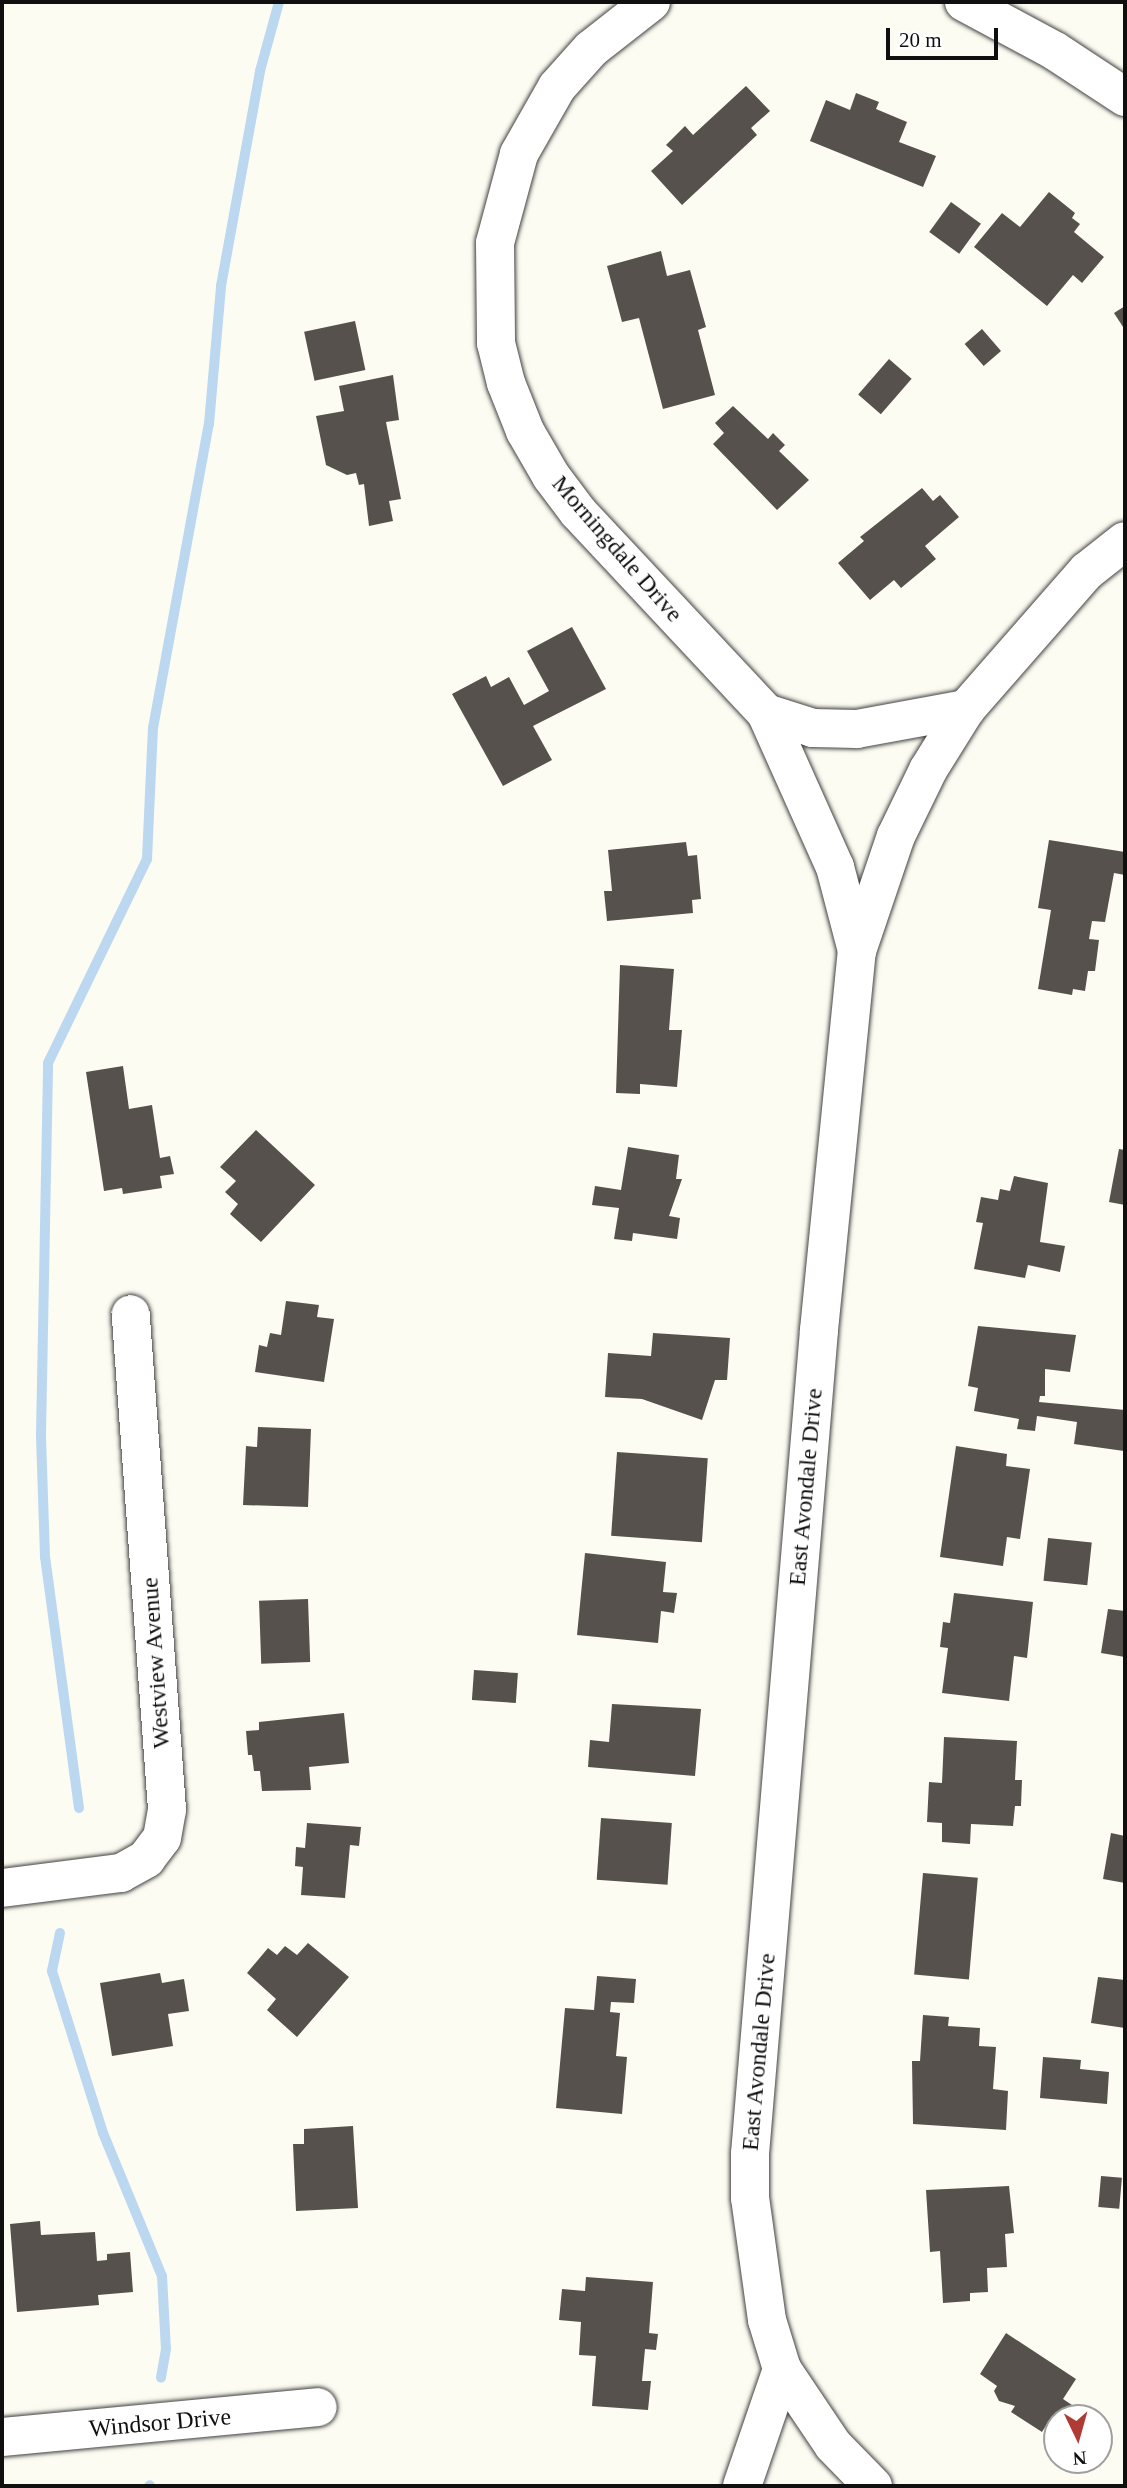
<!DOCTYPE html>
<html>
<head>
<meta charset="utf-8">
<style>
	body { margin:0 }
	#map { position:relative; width:1127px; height:2488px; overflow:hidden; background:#fdfcf2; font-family:"Times New Roman",serif }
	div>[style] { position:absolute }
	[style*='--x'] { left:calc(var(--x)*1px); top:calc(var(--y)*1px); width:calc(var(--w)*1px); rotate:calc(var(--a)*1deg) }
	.stream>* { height:10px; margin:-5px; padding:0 5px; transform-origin:5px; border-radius:5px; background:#bcd8f0 }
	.building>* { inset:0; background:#56514c; transform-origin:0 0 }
	.roads { filter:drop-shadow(0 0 2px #424242) drop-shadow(0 0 2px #424242) }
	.minor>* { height:38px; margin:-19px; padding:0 19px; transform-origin:19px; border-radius:19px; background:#fff }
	span { translate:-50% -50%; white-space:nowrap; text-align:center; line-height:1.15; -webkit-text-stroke:7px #fff; paint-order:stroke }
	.street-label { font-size:24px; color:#0f0f0f }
	.frame { position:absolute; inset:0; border:4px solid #0f0f0f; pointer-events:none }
	.north { position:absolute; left:1043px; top:2404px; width:70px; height:70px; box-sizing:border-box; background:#fff; border:2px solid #9f9f9f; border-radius:50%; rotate:175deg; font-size:19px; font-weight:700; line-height:28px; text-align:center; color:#0f0f0f }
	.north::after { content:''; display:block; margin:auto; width:24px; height:32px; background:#b03b36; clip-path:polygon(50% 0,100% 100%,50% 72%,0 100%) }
	.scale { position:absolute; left:886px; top:28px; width:112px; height:32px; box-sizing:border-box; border:4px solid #0f0f0f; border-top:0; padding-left:9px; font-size:21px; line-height:24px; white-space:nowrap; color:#0f0f0f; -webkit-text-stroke:5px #fff; paint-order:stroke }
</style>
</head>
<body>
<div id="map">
	<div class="stream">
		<div style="--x:79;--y:1808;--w:253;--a:-97.7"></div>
		<div style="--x:45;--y:1557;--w:123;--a:-91.9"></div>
		<div style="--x:41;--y:1434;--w:371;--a:-88.9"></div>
		<div style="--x:48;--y:1063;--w:227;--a:-64.1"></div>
		<div style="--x:147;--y:859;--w:131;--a:-87.4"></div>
		<div style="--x:153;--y:728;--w:309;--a:-79.6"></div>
		<div style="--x:209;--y:424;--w:139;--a:-85"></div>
		<div style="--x:221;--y:286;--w:219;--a:-79.7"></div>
		<div style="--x:260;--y:71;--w:72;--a:-74.6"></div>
		<div style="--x:60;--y:1933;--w:39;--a:102"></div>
		<div style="--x:52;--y:1971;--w:170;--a:72.5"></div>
		<div style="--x:103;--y:2133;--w:155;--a:67.6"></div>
		<div style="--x:162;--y:2276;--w:73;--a:86.9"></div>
		<div style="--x:166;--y:2349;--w:29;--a:100"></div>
		<div style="--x:149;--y:2486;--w:1;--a:-45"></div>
	</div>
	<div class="building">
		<div style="clip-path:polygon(746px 86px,770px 111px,751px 128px,757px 135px,682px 205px,651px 171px,673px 151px,666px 145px,685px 126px,693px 135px)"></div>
		<div style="clip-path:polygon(856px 93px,879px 102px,876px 109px,907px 122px,899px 142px,936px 156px,923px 187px,810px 141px,826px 100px,850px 110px)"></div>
		<div style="clip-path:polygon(1049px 192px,1075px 213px,1072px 218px,1080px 224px,1074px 232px,1104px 257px,1082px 283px,1073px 275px,1047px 306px,974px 247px,1002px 213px,1020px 227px)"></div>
		<div style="left:951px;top:202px;width:37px;height:37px;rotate:36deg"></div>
		<div style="clip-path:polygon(661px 251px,667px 276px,690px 270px,706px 327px,698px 330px,715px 395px,663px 409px,639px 318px,622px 322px,607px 266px)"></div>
		<div style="clip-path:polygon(1125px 306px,1125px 330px,1114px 313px)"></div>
		<div style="left:355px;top:321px;width:50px;height:52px;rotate:78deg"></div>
		<div style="left:982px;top:329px;width:29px;height:23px;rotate:49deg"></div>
		<div style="left:889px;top:359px;width:30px;height:47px;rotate:41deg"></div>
		<div style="clip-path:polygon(393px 375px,399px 420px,386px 422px,401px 499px,389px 501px,393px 521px,369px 526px,364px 484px,359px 485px,356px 473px,347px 475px,326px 465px,316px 416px,344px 411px,339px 386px)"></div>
		<div style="clip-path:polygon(733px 406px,768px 439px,773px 433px,785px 445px,779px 451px,809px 480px,777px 510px,713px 444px,724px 433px,715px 423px)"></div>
		<div style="clip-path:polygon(922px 488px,933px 501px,940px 495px,959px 517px,925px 546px,936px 559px,901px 588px,894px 580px,870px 600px,838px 563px,864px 541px,860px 537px)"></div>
		<div style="clip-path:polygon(572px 627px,606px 689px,533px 726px,552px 760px,503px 786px,452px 694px,486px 676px,491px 687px,509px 677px,524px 705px,549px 691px,527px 651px)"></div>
		<div style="clip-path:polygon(1049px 840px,1125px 852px,1125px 875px,1114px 873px,1105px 922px,1092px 921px,1089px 939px,1099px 940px,1095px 971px,1088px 971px,1085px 991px,1073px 989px,1072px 995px,1038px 989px,1051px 910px,1038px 908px)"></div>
		<div style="clip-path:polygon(686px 842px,688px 856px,697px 855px,701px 899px,692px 900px,693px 913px,607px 921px,604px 891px,612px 891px,608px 850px)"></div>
		<div style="clip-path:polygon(620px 965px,674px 969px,669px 1030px,682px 1030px,677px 1087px,640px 1084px,640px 1094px,616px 1093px)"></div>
		<div style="clip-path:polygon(123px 1066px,129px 1109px,152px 1105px,160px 1158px,170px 1156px,174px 1174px,160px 1176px,162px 1188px,123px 1194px,122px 1188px,104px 1191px,86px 1072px)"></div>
		<div style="clip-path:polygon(256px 1130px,315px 1185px,261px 1242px,230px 1214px,238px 1204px,225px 1192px,236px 1181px,220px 1167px)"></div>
		<div style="clip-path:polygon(628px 1147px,679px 1155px,676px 1179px,682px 1179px,669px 1216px,680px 1218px,677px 1239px,633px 1233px,632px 1241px,614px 1239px,619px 1208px,592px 1205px,595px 1186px,621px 1190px)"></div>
		<div style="clip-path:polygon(1119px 1149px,1125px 1150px,1125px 1205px,1109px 1202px)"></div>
		<div style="clip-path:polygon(1014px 1176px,1048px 1183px,1040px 1242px,1065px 1246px,1060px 1272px,1028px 1265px,1025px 1278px,974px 1269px,983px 1223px,976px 1222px,981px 1197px,998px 1200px,1000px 1189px,1010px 1191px)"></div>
		<div style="clip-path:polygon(286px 1301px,319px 1305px,317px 1317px,334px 1319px,324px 1382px,255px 1372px,259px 1345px,267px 1347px,270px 1333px,281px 1335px)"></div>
		<div style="clip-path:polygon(978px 1326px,1076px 1335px,1070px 1372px,1045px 1369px,1045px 1396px,1040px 1396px,1039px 1402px,1125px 1410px,1124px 1451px,1074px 1444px,1077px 1422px,1037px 1416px,1035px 1431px,1017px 1429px,1019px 1419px,974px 1411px,978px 1388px,968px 1386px)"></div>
		<div style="clip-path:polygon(653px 1333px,730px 1338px,727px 1380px,715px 1380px,702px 1420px,642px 1399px,605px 1397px,608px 1353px,651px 1356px)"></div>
		<div style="clip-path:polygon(258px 1427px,311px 1429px,308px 1507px,243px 1505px,246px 1446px,257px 1447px)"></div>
		<div style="clip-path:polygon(956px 1446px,1007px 1454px,1006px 1466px,1030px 1469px,1020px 1539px,1007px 1537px,1003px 1566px,940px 1557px)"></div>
		<div style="left:617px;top:1452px;width:91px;height:84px;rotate:4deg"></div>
		<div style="left:1048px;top:1538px;width:44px;height:43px;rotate:6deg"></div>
		<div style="clip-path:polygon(585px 1553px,666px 1562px,663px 1592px,677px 1593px,674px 1613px,661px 1611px,658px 1643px,577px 1635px)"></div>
		<div style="clip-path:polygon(954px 1593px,1033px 1602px,1027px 1658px,1014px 1656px,1009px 1701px,942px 1693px,948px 1648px,940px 1647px,943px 1622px,950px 1623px)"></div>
		<div style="left:308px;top:1599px;width:63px;height:49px;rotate:88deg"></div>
		<div style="clip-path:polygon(1108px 1609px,1125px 1611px,1125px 1657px,1101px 1653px)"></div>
		<div style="left:474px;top:1670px;width:44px;height:30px;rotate:4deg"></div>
		<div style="clip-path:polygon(612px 1704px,701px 1709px,695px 1776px,588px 1767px,590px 1740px,609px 1742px)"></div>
		<div style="clip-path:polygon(344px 1713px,349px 1763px,309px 1767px,311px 1790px,262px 1791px,260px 1771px,254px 1771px,252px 1755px,248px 1755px,246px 1731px,259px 1730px,259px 1722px)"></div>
		<div style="clip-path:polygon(944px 1737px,1017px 1741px,1015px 1780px,1022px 1780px,1021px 1806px,1015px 1806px,1013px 1826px,971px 1824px,970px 1844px,942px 1842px,942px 1823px,927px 1822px,929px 1782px,942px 1783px)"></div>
		<div style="left:601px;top:1818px;width:71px;height:62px;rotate:4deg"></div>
		<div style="clip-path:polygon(307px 1823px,361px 1827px,359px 1846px,350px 1845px,345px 1898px,301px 1895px,303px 1867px,295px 1866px,296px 1847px,305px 1848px)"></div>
		<div style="clip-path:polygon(1111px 1833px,1125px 1836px,1125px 1883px,1103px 1879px)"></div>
		<div style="left:923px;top:1873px;width:55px;height:102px;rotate:5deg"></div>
		<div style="clip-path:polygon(308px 1943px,349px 1977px,297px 2037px,267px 2010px,276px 1999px,247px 1973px,268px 1948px,277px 1955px,285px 1946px,297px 1955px)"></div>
		<div style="clip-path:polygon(160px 1973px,162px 1983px,184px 1979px,189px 2011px,168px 2014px,173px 2046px,112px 2056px,100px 1983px)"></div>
		<div style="clip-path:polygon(597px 1976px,636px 1979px,634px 2003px,611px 2002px,610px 2012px,620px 2013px,616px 2056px,627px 2057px,622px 2114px,556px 2108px,565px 2008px,594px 2010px)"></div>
		<div style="clip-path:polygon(1098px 1977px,1125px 1980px,1125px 2028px,1091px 2023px)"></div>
		<div style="clip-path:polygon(923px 2015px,949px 2017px,948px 2026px,980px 2028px,979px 2046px,996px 2047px,993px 2089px,1008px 2091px,1006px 2130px,913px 2124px,912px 2061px,920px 2061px)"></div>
		<div style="clip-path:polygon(1043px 2057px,1081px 2060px,1080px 2069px,1109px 2072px,1107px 2104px,1040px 2098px)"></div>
		<div style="clip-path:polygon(353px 2126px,358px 2208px,296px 2211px,293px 2144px,304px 2144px,304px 2129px)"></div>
		<div style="left:1101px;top:2176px;width:21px;height:31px;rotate:5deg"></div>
		<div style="clip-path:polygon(1009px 2186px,1014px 2233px,1005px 2234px,1007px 2267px,987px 2268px,988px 2292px,970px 2293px,970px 2301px,943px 2303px,940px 2251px,930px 2252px,926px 2190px)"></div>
		<div style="clip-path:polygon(40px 2221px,41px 2235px,95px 2232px,97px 2261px,107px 2260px,107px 2254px,130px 2252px,133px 2292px,98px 2295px,99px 2305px,17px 2312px,10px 2224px)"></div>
		<div style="clip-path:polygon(586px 2277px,653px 2282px,649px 2333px,658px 2334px,656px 2350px,645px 2349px,642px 2381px,651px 2381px,648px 2410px,592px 2406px,596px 2356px,579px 2355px,581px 2322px,559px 2320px,562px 2289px,585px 2291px)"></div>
		<div style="clip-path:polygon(1006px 2333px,1076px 2379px,1063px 2399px,1075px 2407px,1068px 2418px,1057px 2418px,1057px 2424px,1050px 2419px,1042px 2432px,1011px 2412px,1015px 2406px,999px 2401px,994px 2391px,997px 2386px,980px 2374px)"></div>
	</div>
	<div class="roads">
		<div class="minor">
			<div style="--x:651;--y:2;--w:76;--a:141.9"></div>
			<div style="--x:591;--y:49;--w:51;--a:131.8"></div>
			<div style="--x:557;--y:87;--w:77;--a:119.6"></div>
			<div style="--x:519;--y:154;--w:92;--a:105.1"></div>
			<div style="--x:495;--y:243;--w:100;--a:89.4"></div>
			<div style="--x:496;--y:343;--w:41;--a:76"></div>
			<div style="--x:506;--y:383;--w:52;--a:68.4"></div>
			<div style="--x:525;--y:431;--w:52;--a:60"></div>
			<div style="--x:551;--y:476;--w:45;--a:53.1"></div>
			<div style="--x:578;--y:512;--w:275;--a:46.9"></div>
			<div style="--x:766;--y:713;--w:169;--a:65.9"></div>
			<div style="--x:835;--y:867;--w:87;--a:75.3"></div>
			<div style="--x:964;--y:2;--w:103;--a:28.3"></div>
			<div style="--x:1055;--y:51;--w:84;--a:33.3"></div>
			<div style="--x:766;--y:713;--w:49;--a:17.7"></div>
			<div style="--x:813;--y:728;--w:44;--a:1.3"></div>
			<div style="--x:857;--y:729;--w:111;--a:-10.4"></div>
			<div style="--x:2;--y:1888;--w:120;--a:-7.2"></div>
			<div style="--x:121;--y:1873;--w:29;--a:-29"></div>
			<div style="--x:146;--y:1859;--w:26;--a:-53"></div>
			<div style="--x:162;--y:1838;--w:29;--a:-80"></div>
			<div style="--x:167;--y:1809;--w:496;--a:-94.2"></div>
			<div style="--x:2;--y:2437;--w:317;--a:-5.4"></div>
			<div style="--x:742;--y:2486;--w:124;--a:-71.1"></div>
			<div style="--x:873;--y:2486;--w:57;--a:-134.3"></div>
			<div style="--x:833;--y:2445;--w:92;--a:-123.9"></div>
			<div style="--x:782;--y:2369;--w:51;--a:-107"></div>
			<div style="--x:767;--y:2320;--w:123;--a:-97.9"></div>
			<div style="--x:750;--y:2198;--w:44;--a:-90"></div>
			<div style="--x:750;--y:2154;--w:827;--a:-85.21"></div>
			<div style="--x:819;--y:1330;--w:381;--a:-84.3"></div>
			<div style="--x:857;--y:951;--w:121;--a:-71.3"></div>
			<div style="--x:896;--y:836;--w:73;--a:-64.1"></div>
			<div style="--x:928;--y:770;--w:72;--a:-58.1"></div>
			<div style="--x:966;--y:709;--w:184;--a:-48.8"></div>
			<div style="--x:1087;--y:571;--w:48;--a:-38.3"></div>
		</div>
	</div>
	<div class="street-label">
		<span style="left:617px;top:549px;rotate:49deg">Morningdale Drive</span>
		<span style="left:806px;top:1487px;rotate:-85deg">East Avondale Drive</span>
		<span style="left:156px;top:1663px;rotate:-94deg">Westview Avenue</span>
		<span style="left:759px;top:2052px;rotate:-85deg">East Avondale Drive</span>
		<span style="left:160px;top:2423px;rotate:-5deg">Windsor Drive</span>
	</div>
	<div class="frame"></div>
	<div class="north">N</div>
	<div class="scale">20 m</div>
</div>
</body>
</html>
